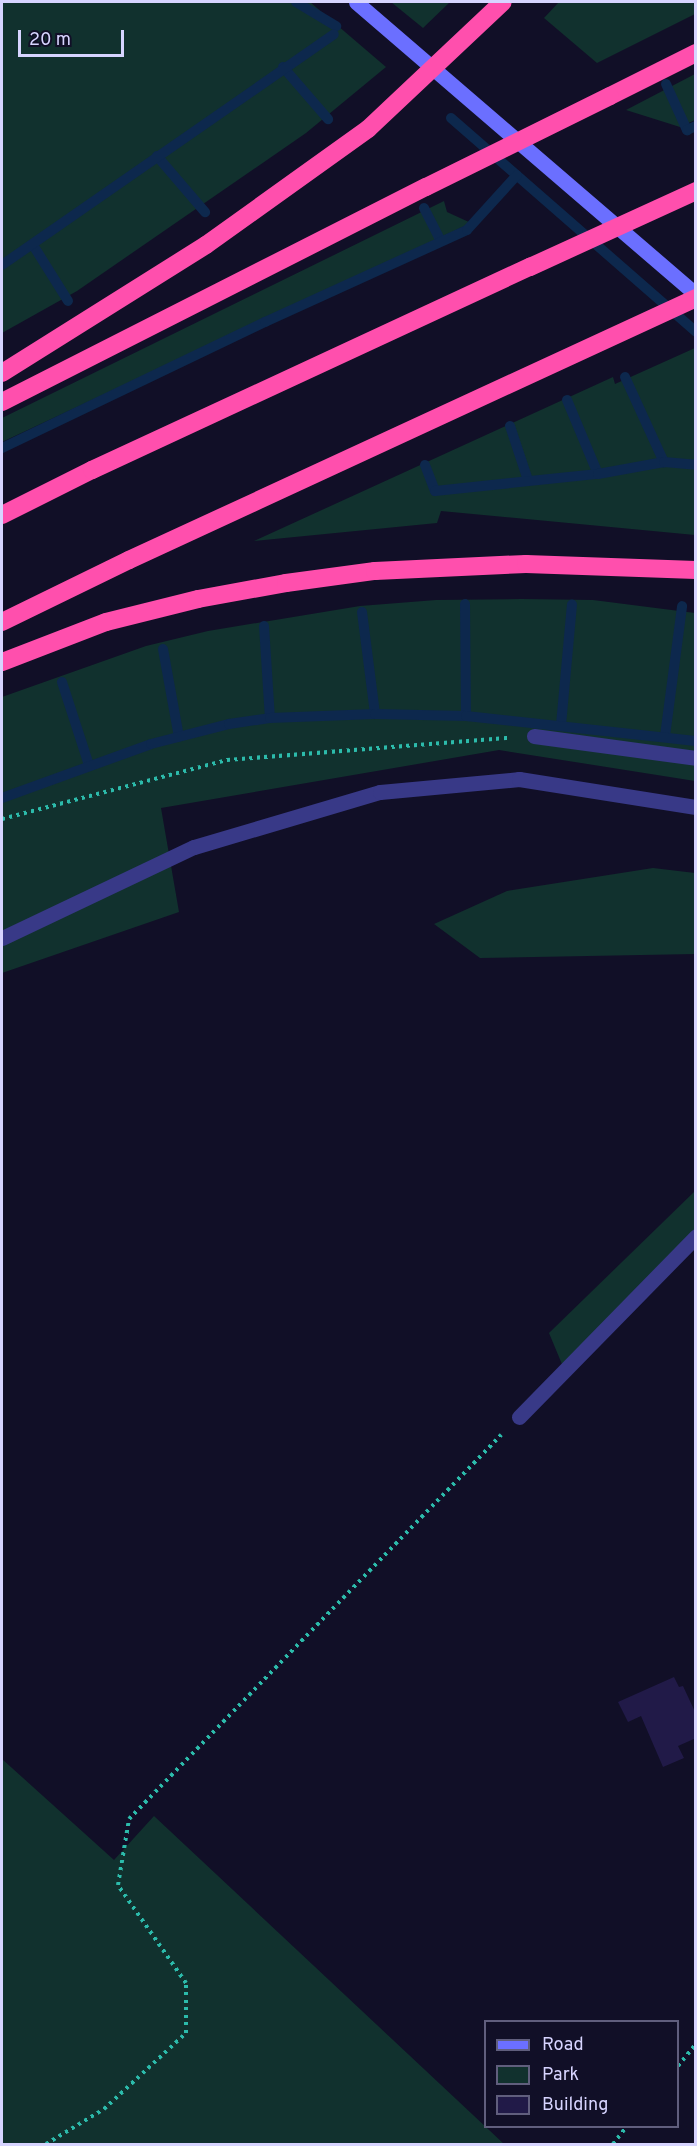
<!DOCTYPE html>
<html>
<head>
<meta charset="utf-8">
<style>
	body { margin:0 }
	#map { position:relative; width:697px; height:2146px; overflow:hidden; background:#110f27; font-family:Overpass,sans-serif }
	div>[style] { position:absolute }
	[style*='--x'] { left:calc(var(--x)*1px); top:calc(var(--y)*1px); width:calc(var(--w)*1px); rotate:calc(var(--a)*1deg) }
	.green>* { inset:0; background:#11312e }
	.stream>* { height:10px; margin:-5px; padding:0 5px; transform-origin:5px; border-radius:5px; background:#0d284d }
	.building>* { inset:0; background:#211a48 }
	.path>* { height:4px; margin-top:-2px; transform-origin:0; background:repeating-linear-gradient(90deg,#2cbbab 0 3px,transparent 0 7.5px) }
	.street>* { height:15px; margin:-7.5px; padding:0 7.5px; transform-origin:7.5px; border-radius:7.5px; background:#383987 }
	.secondary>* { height:15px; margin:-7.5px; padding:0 7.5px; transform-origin:7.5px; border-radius:7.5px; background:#6b6fff }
	.highway>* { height:18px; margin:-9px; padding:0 9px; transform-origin:9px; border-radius:9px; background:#ff4fad }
	.highway-bridge>* { height:18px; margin:-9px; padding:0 9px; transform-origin:9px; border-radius:9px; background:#ff4fad }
	span { translate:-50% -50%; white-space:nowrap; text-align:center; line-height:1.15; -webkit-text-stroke:4.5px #110f27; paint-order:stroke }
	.frame { position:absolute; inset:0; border:3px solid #d7d4ff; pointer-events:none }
	.legend { position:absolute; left:484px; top:2020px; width:195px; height:108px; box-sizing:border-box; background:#110f27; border:2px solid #605e7d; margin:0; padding:8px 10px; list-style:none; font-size:18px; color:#d7d4ff }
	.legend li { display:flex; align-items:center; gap:12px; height:30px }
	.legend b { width:30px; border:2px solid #605e7d }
	.scale { position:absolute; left:18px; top:30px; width:106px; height:27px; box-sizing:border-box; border:3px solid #d7d4ff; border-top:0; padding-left:8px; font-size:18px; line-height:21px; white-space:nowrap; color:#d7d4ff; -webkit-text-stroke:4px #110f27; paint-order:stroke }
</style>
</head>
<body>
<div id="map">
	<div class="green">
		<div style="clip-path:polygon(2px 2px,310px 2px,386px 67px,306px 133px,77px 291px,2px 333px)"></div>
		<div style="clip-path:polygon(391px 2px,450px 2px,423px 28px)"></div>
		<div style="clip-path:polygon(559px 2px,695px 2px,695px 14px,597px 63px,544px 18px)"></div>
		<div style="clip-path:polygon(695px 74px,695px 120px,680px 127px,626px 110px)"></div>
		<div style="clip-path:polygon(444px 201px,447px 212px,471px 223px,2px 442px,2px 418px)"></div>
		<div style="clip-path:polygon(695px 348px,695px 535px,441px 511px,437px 523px,254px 541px,613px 377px,615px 384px)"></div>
		<div style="clip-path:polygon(521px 599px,593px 600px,695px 613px,695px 781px,499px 750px,161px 808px,179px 912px,2px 973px,2px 697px,146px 646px,208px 631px,360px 606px,436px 600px)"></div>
		<div style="clip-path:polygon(653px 868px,695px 873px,695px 954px,480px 958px,434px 924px,507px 891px)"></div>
		<div style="clip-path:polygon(695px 1191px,695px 1241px,564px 1369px,549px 1333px)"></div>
		<div style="clip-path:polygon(2px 1759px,114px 1860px,154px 1816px,504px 2144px,2px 2144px)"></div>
	</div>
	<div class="stream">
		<div style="--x:296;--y:2;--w:47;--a:31"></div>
		<div style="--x:283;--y:67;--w:69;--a:49.1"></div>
		<div style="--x:666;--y:84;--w:51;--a:65.5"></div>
		<div style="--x:687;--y:130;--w:10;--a:-24"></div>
		<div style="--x:451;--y:118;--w:325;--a:41.1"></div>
		<div style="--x:157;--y:156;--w:74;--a:49.4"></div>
		<div style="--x:424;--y:208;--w:37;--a:63"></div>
		<div style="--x:33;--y:245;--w:66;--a:58"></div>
		<div style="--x:2;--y:265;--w:404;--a:-34.8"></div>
		<div style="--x:625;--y:377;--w:94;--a:65.4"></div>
		<div style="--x:567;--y:400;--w:80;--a:67.3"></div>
		<div style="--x:510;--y:426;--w:57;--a:71.6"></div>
		<div style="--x:2;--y:448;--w:292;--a:-25.6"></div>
		<div style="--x:265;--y:322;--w:222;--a:-24.5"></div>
		<div style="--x:467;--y:230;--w:74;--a:-47.7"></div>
		<div style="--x:425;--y:465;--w:28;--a:69"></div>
		<div style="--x:435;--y:491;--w:164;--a:-6"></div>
		<div style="--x:598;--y:474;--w:67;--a:-10.3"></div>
		<div style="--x:664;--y:462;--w:32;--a:5"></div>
		<div style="--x:465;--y:604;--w:112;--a:89.5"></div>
		<div style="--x:362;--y:612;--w:103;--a:82.7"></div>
		<div style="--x:264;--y:626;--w:92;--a:86.3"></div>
		<div style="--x:163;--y:649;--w:89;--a:79.7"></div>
		<div style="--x:62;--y:682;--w:87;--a:72"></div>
		<div style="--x:561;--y:725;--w:121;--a:-84.8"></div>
		<div style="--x:665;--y:736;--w:131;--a:-82.5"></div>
		<div style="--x:2;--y:798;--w:158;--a:-19.9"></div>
		<div style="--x:151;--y:744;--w:81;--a:-14.4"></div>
		<div style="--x:229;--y:724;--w:41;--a:-8.3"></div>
		<div style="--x:270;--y:718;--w:105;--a:-2.2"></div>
		<div style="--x:375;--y:714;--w:91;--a:1.3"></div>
		<div style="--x:466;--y:716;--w:231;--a:6.2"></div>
	</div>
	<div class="building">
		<div style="clip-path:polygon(674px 1677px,679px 1687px,683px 1686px,696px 1714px,696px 1738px,678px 1746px,684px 1758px,663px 1767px,641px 1716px,628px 1722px,618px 1702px)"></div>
	</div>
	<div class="path">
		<div style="--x:2;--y:819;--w:233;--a:-14.7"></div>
		<div style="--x:227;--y:760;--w:283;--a:-4.5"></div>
		<div style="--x:678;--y:2066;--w:28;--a:-51"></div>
		<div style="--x:46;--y:2144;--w:68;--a:-31.1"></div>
		<div style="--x:104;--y:2109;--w:112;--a:-42.8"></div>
		<div style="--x:186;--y:2033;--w:50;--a:-90"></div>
		<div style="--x:186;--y:1983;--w:119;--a:-124.8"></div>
		<div style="--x:118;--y:1885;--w:67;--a:-80.5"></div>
		<div style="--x:129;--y:1819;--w:535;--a:-45.91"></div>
		<div style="--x:613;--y:2144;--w:23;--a:-52"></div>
	</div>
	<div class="street">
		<div style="--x:534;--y:736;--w:163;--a:7.7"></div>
		<div style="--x:2;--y:938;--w:212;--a:-25.4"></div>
		<div style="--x:194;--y:847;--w:194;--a:-16.5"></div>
		<div style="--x:380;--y:792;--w:140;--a:-5.3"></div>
		<div style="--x:519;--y:779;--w:179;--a:9"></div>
		<div style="--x:519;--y:1417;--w:253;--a:-45.6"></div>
	</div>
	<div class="secondary">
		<div style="--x:356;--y:2;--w:448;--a:40.7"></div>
	</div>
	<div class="highway">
		<div style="--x:610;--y:96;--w:96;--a:-26.6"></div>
		<div style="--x:2;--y:373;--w:241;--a:-32.1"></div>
		<div style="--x:206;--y:245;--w:199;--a:-35.6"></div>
		<div style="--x:2;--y:402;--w:475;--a:-26.9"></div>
		<div style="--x:2;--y:515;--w:101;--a:-26.6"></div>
		<div style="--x:92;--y:470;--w:483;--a:-24.9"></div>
		<div style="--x:2;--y:622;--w:141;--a:-26"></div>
		<div style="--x:129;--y:560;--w:625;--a:-24.8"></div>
		<div style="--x:2;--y:662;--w:111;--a:-21"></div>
		<div style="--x:106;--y:622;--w:95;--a:-14"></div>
		<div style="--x:198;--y:599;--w:89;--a:-10.3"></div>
		<div style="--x:286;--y:583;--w:90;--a:-7.7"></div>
		<div style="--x:375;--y:571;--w:151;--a:-2.7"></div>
		<div style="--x:526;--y:564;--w:170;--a:2"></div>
	</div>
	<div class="highway-bridge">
		<div style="--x:368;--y:129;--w:185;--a:-43.3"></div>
		<div style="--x:426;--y:187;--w:205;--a:-26.3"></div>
		<div style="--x:530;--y:267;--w:183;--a:-24.6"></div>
	</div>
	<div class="frame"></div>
	<ul class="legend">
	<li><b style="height:8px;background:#6b6fff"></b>Road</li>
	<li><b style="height:16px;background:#11312e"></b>Park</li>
	<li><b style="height:16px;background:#211a48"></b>Building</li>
	</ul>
	<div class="scale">20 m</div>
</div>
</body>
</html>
